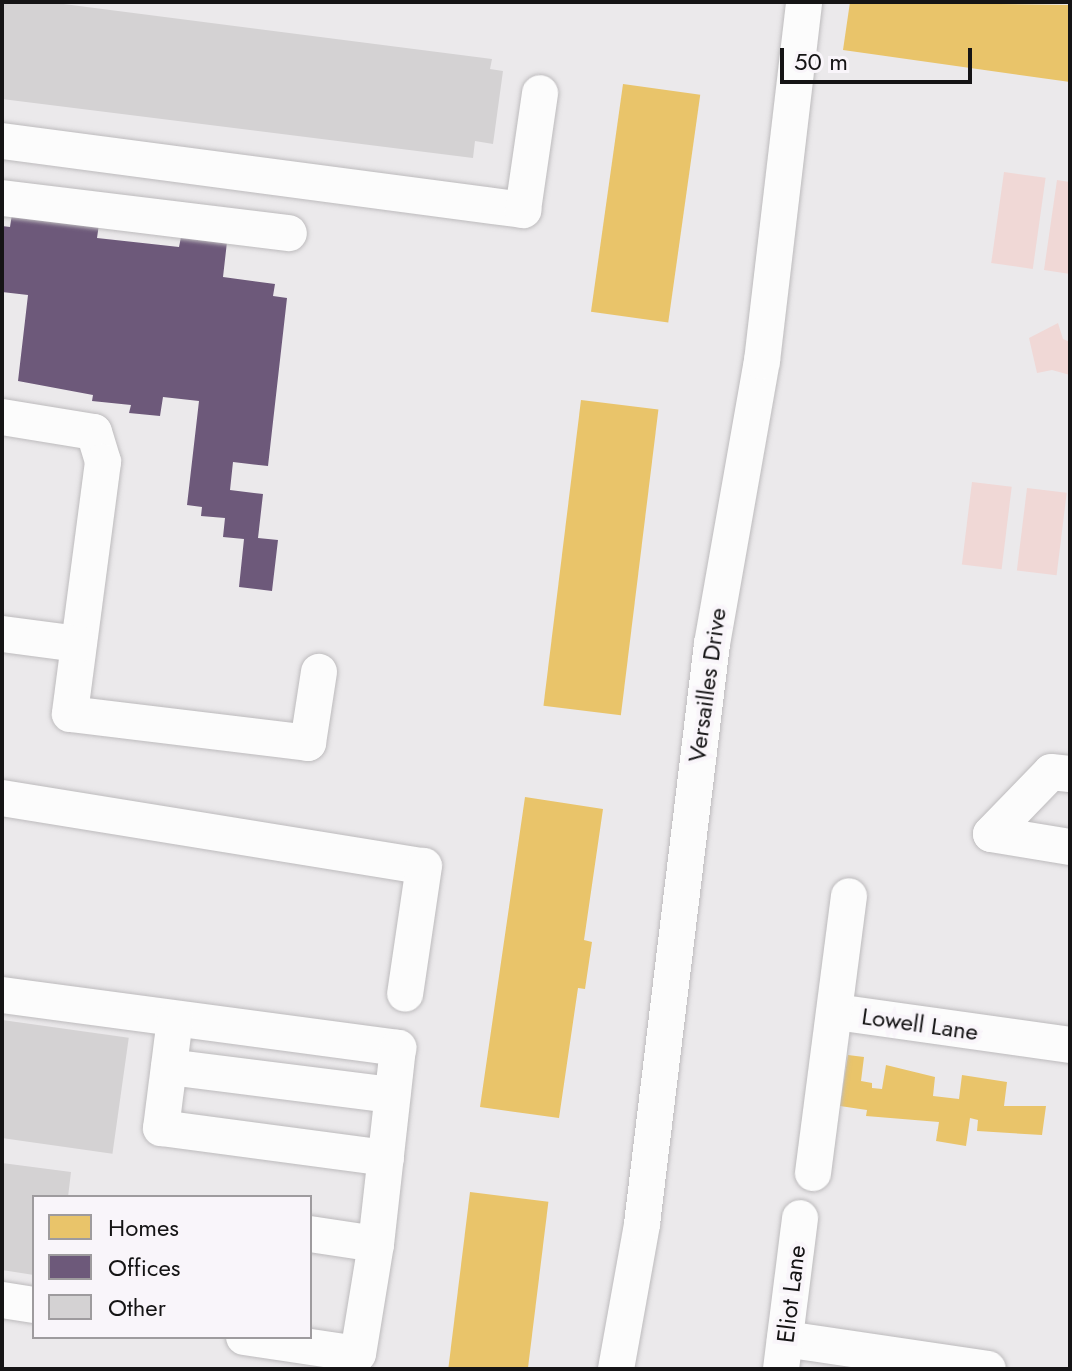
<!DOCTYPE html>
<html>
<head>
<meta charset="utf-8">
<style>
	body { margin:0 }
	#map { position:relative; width:1072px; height:1371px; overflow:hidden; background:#ebe9eb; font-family:Jost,sans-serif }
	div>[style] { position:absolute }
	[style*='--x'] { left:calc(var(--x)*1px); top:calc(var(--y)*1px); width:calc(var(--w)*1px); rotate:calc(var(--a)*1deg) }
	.green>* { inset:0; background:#f0d8d6; transform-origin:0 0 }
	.homes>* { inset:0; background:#e9c46a; transform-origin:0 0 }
	.offices>* { inset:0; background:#6d597a }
	.building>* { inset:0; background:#d4d2d3; transform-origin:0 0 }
	.roads { filter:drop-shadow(0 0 2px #bdbbbd) drop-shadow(0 0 2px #bdbbbd) }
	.minor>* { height:36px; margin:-18px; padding:0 18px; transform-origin:18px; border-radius:18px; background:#fcfcfc }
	span { translate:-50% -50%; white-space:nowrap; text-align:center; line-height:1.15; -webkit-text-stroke:8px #f9f5fa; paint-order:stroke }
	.street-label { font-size:24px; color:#151415 }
	.frame { position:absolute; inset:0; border:4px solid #151415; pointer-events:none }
	.legend { position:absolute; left:32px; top:1195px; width:280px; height:144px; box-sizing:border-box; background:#f9f5fa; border:2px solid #9e9b9e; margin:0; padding:10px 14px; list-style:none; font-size:24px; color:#151415 }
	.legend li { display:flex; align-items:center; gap:16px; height:40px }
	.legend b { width:40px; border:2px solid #9e9b9e }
	.scale { position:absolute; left:780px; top:48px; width:192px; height:36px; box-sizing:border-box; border:4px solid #151415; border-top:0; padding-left:10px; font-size:24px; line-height:28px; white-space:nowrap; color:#151415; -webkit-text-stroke:6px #f9f5fa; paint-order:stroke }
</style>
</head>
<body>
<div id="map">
	<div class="green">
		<div style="left:1004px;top:172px;width:42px;height:92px;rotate:8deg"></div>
		<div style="clip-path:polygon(1057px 180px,1070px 182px,1070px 274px,1044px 270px)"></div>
		<div style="clip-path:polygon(1058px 323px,1063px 339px,1070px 342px,1070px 375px,1052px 370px,1037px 373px,1029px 338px)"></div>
		<div style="left:972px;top:482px;width:40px;height:83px;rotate:7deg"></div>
		<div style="left:1027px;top:488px;width:40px;height:83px;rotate:7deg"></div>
	</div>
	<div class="homes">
		<div style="clip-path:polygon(850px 2px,1070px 5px,1070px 82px,843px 50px)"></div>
		<div style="left:623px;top:84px;width:78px;height:230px;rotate:8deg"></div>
		<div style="left:581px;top:400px;width:78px;height:308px;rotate:7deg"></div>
		<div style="clip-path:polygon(525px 797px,603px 809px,584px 940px,592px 942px,585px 989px,578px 988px,559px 1118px,480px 1107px)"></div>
		<div style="clip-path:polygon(848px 1055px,864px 1057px,861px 1081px,872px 1083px,872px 1088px,882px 1089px,886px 1065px,935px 1077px,933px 1096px,959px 1099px,962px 1075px,1007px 1082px,1004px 1106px,1046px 1106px,1042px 1135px,977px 1131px,978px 1120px,970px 1118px,966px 1146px,936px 1141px,939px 1122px,866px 1116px,867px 1110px,840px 1106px)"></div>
		<div style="left:470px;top:1192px;width:79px;height:179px;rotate:7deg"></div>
	</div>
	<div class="offices">
		<div style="clip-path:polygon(12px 214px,99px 224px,97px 238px,179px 247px,181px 237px,227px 242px,223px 277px,275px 284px,273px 296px,287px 298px,268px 466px,233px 462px,230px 490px,263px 494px,258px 538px,278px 540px,272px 591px,239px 587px,244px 539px,223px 537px,225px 518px,201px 516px,202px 507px,187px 505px,199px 401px,163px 397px,160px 416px,129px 413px,131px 405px,92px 401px,93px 395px,18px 381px,28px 295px,2px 292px,2px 226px,10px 227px)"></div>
	</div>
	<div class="building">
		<div style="clip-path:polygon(2px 2px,48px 2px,492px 59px,490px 69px,503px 71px,493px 144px,475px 141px,473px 158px,2px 99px)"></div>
		<div style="left:2px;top:1020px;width:128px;height:117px;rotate:8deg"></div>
		<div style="clip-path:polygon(2px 1163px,71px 1172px,68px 1197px,34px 1197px,34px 1275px,2px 1270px)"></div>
	</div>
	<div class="roads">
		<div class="minor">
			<div style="--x:2;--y:141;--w:526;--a:7.54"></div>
			<div style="--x:523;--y:210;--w:118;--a:-81.7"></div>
			<div style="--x:2;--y:198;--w:289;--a:7"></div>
			<div style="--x:2;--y:417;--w:93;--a:9.3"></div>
			<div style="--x:94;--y:432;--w:31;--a:73"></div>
			<div style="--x:103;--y:462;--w:254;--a:97.5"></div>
			<div style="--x:70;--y:714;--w:240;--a:6.9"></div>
			<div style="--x:308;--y:743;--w:72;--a:-81.2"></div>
			<div style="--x:2;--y:634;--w:77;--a:7.5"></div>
			<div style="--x:2;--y:798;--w:427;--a:9.2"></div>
			<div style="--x:424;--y:866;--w:129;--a:98.4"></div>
			<div style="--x:991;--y:834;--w:86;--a:-45.9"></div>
			<div style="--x:1051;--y:772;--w:19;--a:6"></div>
			<div style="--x:991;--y:834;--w:80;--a:9.3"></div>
			<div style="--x:2;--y:995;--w:400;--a:7.6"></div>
			<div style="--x:398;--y:1048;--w:197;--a:96.4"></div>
			<div style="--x:836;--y:1012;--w:236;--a:8"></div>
			<div style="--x:175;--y:1019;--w:110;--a:97.3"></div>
			<div style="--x:161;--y:1128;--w:227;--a:7.6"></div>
			<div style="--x:169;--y:1067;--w:225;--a:7.2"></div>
			<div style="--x:813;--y:1173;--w:279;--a:-82.6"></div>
			<div style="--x:2;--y:1300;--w:32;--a:9"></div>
			<div style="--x:244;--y:1337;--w:115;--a:8.5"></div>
			<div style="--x:358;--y:1354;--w:111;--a:-80.7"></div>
			<div style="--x:376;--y:1244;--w:67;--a:-171.4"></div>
			<div style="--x:785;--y:1339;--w:205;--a:8.4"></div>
			<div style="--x:616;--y:1369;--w:147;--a:-79.8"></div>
			<div style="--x:642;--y:1224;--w:584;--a:-83.12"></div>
			<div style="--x:712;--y:644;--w:287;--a:-80"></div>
			<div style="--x:762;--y:361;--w:361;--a:-83.3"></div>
			<div style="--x:781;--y:1369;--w:152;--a:-82.8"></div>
		</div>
	</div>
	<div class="street-label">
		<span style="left:707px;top:685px;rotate:-82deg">Versailles Drive</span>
		<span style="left:920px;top:1024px;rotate:8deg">Lowell Lane</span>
		<span style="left:791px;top:1294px;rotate:-83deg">Eliot Lane</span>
	</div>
	<div class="frame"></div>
	<ul class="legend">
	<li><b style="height:22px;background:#e9c46a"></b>Homes</li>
	<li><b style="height:22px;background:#6d597a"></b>Offices</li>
	<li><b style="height:22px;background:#d4d2d3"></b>Other</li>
	</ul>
	<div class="scale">50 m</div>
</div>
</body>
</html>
